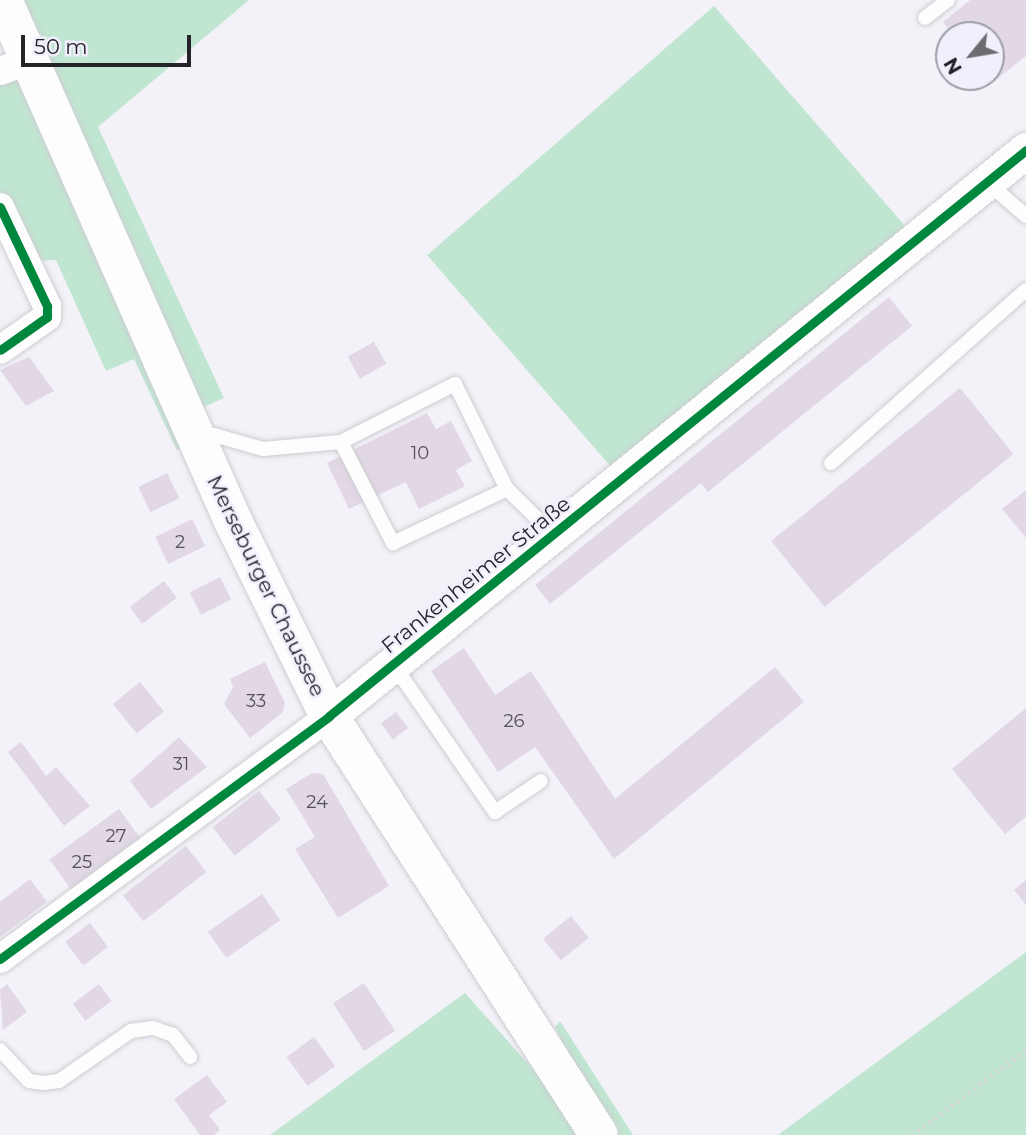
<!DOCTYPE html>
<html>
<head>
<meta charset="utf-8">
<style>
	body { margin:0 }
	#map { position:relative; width:1026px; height:1135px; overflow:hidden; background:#f2f2f8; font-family:Montserrat,sans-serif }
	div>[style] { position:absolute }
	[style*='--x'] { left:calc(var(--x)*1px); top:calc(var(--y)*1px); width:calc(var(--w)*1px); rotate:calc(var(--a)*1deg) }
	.green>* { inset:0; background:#c0e5d1; transform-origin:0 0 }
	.building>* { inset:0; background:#e2d8e5; transform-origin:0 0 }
	.path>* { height:4.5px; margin-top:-2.25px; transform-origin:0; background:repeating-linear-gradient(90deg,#d8d8d9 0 2px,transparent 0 7px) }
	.roads { filter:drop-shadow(0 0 2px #cdcdd2) drop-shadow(0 0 2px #cdcdd2) }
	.service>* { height:14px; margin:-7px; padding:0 7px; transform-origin:7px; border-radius:7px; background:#fdfdfe }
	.minor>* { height:28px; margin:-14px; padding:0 14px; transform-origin:14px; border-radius:14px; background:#fdfdfe }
	.tertiary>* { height:35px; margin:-17.5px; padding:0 17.5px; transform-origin:17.5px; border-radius:17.5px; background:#fdfdfe }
	.primary>* { height:38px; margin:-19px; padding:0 19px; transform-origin:19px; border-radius:19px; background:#fdfdfe }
	.cycleway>* { height:9px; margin:-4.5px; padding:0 4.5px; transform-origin:4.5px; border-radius:4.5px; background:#00873e }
	span { translate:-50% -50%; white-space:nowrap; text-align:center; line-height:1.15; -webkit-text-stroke:5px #f0effb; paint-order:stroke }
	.number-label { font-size:18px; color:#545158 }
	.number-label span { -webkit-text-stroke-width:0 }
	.street-label { font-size:21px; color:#242429 }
	.north { position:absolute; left:935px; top:21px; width:70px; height:70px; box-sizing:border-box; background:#f0effb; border:2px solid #9e9ea7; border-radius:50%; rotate:240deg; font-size:19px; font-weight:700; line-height:28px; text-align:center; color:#242429 }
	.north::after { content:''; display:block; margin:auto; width:24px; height:32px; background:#6c6c71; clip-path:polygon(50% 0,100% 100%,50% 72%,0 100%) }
	.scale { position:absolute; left:21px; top:35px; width:170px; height:32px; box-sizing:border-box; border:4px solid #242429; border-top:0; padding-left:9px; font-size:21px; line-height:24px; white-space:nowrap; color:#242429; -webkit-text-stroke:5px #f0effb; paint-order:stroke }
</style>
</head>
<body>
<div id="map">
	<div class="green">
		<div style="clip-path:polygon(18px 0,249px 0,98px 127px,224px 398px,199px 409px)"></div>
		<div style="left:714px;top:6px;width:294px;height:380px;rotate:49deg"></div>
		<div style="clip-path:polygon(16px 78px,25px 84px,184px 446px,177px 450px,134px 359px,106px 371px,56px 260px,32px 261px,0 192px,0 80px)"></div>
		<div style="clip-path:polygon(1026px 952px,1026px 1135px,778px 1135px)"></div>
		<div style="clip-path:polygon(465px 993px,547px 1085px,580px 1135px,270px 1135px)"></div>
		<div style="clip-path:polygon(560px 1021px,633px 1135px,616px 1135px,564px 1045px,555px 1027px)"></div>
	</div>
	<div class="building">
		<div style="clip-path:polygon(970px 0,1026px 0,1026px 56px,992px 83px,987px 77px,991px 35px,953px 35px,943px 22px)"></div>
		<div style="clip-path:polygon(889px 297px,912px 326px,708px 492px,701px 483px,550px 604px,535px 585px)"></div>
		<div style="left:374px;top:342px;width:25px;height:30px;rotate:61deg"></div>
		<div style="clip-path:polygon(29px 357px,54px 391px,26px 406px,0 370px)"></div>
		<div style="left:960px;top:388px;width:85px;height:243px;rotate:51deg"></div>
		<div style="clip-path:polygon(427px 413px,436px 429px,451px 421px,472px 461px,456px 470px,465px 486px,419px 509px,406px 482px,349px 509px,327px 463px)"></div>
		<div style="left:167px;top:473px;width:28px;height:32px;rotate:64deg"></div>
		<div style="clip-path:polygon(1026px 490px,1026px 538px,1002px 509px)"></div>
		<div style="left:192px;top:519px;width:30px;height:41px;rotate:64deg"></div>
		<div style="left:220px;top:577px;width:25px;height:34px;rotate:63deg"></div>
		<div style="left:164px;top:581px;width:21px;height:43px;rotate:53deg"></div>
		<div style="clip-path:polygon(464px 648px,495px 695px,531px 671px,615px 799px,775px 667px,804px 702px,614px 859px,535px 747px,498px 772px,431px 671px)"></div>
		<div style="clip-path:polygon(265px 662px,285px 703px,282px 713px,250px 738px,224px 704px,233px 687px,230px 679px)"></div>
		<div style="left:140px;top:682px;width:38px;height:35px;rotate:51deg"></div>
		<div style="clip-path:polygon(1026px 708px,1026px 817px,1005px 834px,952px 769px)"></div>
		<div style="left:396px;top:712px;width:20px;height:19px;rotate:53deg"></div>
		<div style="clip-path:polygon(179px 737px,207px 767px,151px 809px,130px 781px)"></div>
		<div style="clip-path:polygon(21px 742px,46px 776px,56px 767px,90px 806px,64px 826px,8px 752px)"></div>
		<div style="clip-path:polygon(312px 773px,323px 774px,389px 886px,338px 918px,295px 849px,315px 837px,286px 789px)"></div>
		<div style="left:259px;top:791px;width:36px;height:59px;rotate:52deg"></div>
		<div style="left:119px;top:809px;width:39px;height:86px;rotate:54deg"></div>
		<div style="left:186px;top:846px;width:33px;height:80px;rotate:52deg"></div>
		<div style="clip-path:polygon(30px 879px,47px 902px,0 937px,0 902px)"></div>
		<div style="clip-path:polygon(1026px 880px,1026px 905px,1014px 890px)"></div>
		<div style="left:262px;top:894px;width:32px;height:66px;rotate:55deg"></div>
		<div style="left:571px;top:916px;width:28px;height:36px;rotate:51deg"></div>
		<div style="left:90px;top:923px;width:30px;height:31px;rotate:53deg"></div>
		<div style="left:364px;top:983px;width:57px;height:37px;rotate:57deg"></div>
		<div style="clip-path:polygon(7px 984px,27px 1012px,3px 1030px,0 990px)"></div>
		<div style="left:99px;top:984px;width:21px;height:33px;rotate:53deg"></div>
		<div style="left:314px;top:1037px;width:36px;height:34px;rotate:54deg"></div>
		<div style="clip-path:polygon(207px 1075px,227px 1102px,209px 1115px,220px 1130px,214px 1135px,200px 1135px,174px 1099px)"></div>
	</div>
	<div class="path">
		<div style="--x:912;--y:1135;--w:142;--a:-36.7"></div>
	</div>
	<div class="roads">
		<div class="service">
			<div style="--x:925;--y:18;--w:29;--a:-38"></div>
			<div style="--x:987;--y:182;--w:52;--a:41.1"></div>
			<div style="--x:198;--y:441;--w:17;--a:-21"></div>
			<div style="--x:214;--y:435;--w:51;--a:15.9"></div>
			<div style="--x:263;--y:449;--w:78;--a:-5.1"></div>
			<div style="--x:341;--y:442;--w:128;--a:-27"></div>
			<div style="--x:455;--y:384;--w:117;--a:63.7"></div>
			<div style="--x:507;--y:489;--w:64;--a:44.4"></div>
			<div style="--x:341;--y:442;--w:114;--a:62.8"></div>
			<div style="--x:393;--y:543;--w:126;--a:-25.3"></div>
			<div style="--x:831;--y:463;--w:261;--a:-41.6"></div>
			<div style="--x:393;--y:664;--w:180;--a:55.4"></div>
			<div style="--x:495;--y:812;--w:55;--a:-34"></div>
			<div style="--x:0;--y:1050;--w:42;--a:46.9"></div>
			<div style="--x:29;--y:1081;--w:14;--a:8"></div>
			<div style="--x:43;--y:1083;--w:16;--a:-7"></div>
			<div style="--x:59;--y:1081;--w:88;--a:-34.8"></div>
			<div style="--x:131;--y:1031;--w:22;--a:-8"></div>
			<div style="--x:153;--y:1028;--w:21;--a:19"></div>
			<div style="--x:173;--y:1035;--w:28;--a:52"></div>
		</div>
		<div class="minor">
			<div style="--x:0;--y:71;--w:32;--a:-20"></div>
			<div style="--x:0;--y:207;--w:110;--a:64.6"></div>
			<div style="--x:47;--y:306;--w:11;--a:90"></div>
			<div style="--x:47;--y:317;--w:57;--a:144.9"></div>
			<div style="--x:0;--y:959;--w:409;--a:-36.4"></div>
		</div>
		<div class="tertiary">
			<div style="--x:329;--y:716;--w:898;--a:-39.08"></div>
		</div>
		<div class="primary">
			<div style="--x:3;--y:0;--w:570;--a:66.18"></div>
			<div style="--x:233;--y:521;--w:217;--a:63.8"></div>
			<div style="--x:329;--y:716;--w:498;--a:57.2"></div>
		</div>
	</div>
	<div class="cycleway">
		<div style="--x:0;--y:207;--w:110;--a:64.6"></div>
		<div style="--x:47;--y:306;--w:11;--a:90"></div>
		<div style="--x:47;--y:317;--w:57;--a:144.9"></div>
		<div style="--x:0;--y:959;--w:409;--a:-36.4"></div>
		<div style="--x:329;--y:716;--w:898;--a:-39.08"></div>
	</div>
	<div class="number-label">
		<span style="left:420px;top:453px">10</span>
		<span style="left:180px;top:542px">2</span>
		<span style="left:256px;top:701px">33</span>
		<span style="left:514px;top:721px">26</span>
		<span style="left:181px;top:764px">31</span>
		<span style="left:317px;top:802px">24</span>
		<span style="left:116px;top:836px">27</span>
		<span style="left:82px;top:862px">25</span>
	</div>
	<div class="street-label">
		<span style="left:476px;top:575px;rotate:-39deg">Frankenheimer Straße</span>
		<span style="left:266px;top:586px;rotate:64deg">Merseburger Chaussee</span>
	</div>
	<div class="north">N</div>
	<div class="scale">50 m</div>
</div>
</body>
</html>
